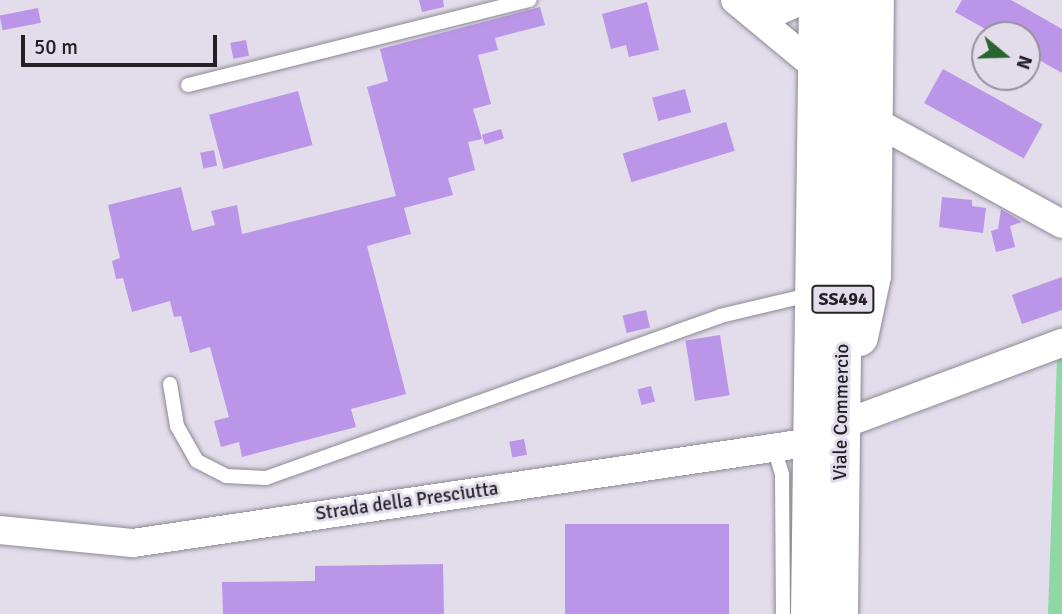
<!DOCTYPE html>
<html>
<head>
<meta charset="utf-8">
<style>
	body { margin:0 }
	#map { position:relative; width:1062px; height:614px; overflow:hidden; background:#e2dceb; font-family:Signika,sans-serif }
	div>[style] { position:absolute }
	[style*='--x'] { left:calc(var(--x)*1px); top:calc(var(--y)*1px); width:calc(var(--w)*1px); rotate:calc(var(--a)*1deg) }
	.green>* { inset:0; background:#8fd7a4 }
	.building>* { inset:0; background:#bb95e7; transform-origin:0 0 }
	.roads { filter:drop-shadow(0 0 2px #8e8996) drop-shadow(0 0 2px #8e8996) }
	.service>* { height:14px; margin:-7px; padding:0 7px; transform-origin:7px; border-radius:7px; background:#fff }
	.minor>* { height:28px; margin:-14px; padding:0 14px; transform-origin:14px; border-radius:14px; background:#fff }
	.primary>* { height:38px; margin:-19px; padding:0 19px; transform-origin:19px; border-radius:19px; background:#fff }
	span { translate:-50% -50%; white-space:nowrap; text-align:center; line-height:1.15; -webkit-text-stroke:6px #e2dceb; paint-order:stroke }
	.shield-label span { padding:2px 5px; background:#e2dceb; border:2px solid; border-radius:5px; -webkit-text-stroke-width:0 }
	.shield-label { font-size:18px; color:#232026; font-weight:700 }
	.street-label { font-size:19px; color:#232026 }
	.north { position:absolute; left:971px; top:21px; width:70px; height:70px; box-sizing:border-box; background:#e2dceb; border:2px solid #96919c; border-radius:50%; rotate:109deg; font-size:19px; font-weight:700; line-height:28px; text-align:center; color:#232026 }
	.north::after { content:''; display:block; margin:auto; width:24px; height:32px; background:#28662e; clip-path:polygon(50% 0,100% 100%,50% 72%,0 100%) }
	.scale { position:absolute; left:21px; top:35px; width:196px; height:32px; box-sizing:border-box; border:4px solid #232026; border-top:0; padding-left:9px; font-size:21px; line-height:24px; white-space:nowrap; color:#232026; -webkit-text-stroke:5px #e2dceb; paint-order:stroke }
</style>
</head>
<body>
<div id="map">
	<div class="green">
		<div style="clip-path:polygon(1062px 357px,1062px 614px,1048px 614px,1057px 359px)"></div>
	</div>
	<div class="building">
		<div style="clip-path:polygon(419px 0,443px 0,444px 7px,422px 12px)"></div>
		<div style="clip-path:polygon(962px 0,1011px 0,1062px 29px,1062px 73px,1027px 53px,1027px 35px,996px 35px,955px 12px)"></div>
		<div style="clip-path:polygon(647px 2px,659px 50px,629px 57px,626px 45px,611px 49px,602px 14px)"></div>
		<div style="clip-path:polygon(540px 7px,545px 25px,495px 38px,498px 50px,478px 55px,491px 104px,473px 109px,482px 139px,468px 142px,475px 170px,448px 178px,453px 195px,404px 208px,411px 234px,367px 246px,406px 394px,351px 409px,356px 427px,242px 457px,239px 442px,221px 447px,214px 421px,229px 417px,210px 347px,190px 353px,181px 316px,174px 317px,170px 301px,132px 312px,123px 278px,116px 279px,112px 261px,120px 258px,108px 205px,181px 187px,192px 231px,215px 225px,211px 211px,237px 205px,242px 234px,396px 196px,367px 87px,388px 81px,380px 49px)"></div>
		<div style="left:38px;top:8px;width:15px;height:39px;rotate:79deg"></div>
		<div style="left:246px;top:40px;width:16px;height:16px;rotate:79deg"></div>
		<div style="left:943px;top:69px;width:114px;height:39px;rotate:29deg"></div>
		<div style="left:685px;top:89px;width:24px;height:34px;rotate:75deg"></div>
		<div style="left:298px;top:91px;width:56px;height:92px;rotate:75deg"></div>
		<div style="left:726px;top:122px;width:30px;height:108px;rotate:73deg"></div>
		<div style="left:501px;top:129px;width:10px;height:20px;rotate:73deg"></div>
		<div style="left:214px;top:150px;width:16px;height:14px;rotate:79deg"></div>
		<div style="clip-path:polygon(942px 197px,972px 200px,972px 206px,986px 208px,983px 233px,939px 227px)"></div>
		<div style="clip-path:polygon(1001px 209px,1022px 222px,1010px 226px,1015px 247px,996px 252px,991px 231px,998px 229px)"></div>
		<div style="clip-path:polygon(1062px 277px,1062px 310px,1022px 324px,1012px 295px)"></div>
		<div style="left:646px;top:310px;width:18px;height:24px;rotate:77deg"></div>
		<div style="left:720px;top:335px;width:61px;height:35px;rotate:81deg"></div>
		<div style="left:651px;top:386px;width:16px;height:14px;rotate:75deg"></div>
		<div style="left:524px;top:439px;width:16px;height:15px;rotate:79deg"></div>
		<div style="left:729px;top:524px;width:90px;height:164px;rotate:90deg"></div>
		<div style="clip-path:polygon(443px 564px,444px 614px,223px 614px,222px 582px,315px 581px,315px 566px)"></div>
	</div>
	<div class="roads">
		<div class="service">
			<div style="--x:188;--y:85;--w:352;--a:-14"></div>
			<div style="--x:170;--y:384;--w:43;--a:80.5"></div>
			<div style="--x:177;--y:426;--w:40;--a:60.3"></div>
			<div style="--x:197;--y:461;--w:33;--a:27"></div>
			<div style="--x:226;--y:476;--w:40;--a:2.9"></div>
			<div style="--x:266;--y:478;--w:482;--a:-19.6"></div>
			<div style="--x:720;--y:316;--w:96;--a:-13.3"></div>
			<div style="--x:774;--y:448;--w:28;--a:73"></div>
			<div style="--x:782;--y:475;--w:139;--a:89.6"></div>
		</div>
		<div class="minor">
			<div style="--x:735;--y:0;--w:107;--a:39.7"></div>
			<div style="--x:744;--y:6;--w:33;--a:11"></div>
			<div style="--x:776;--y:12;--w:30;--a:-24"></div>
			<div style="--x:874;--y:121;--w:214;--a:28.7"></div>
			<div style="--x:841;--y:425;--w:236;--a:-20.4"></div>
			<div style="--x:0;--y:530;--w:134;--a:5.6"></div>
			<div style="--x:133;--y:543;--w:686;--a:-8.46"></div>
		</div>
		<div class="primary">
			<div style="--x:859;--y:337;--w:62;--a:-78"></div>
			<div style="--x:872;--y:276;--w:276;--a:-89.4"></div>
			<div style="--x:810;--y:614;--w:614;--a:-89.25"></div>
			<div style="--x:839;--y:614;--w:614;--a:-89.35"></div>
		</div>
	</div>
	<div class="shield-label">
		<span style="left:843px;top:299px">SS494</span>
	</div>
	<div class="street-label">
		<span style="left:842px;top:412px;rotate:-89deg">Viale Commercio</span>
		<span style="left:407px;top:502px;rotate:-8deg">Strada della Presciutta</span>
	</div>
	<div class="north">N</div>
	<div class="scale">50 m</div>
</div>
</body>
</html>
